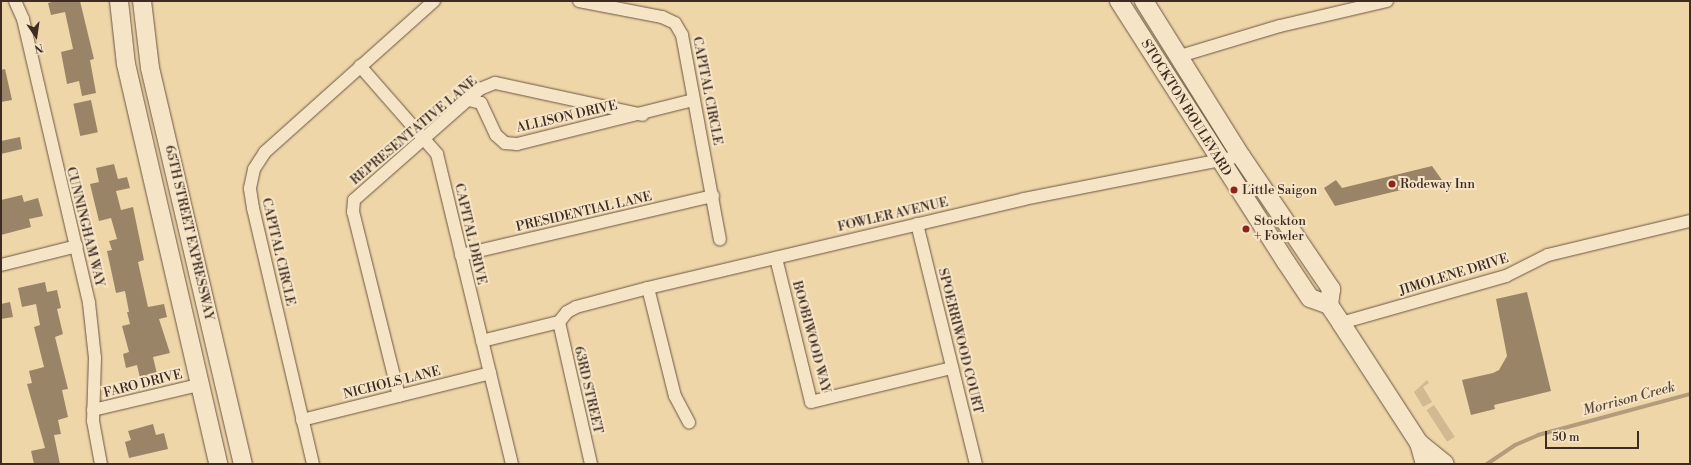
<!DOCTYPE html>
<html>
<head>
<meta charset="utf-8">
<style>
	body { margin:0 }
	#map { position:relative; width:1691px; height:465px; overflow:hidden; background:#efd6a8; font-family:"Libre Bodoni",serif }
	div>[style] { position:absolute }
	[style*='--x'] { left:calc(var(--x)*1px); top:calc(var(--y)*1px); width:calc(var(--w)*1px); rotate:calc(var(--a)*1deg) }
	.green>* { inset:0; background:#d1b991; transform-origin:0 0 }
	.stream>* { height:4px; margin:-2px; padding:0 2px; transform-origin:2px; border-radius:2px; background:#b39c7b }
	.building>* { inset:0; background:#9a8468; transform-origin:0 0 }
	.roads { filter:drop-shadow(0 0 1px #6a5644) drop-shadow(0 0 1px #6a5644) }
	.minor>* { height:12px; margin:-6px; padding:0 6px; transform-origin:6px; border-radius:6px; background:#f5e4c6 }
	.secondary>* { height:18px; margin:-9px; padding:0 9px; transform-origin:9px; border-radius:9px; background:#f5e4c6 }
	.dots>* { width:11px; height:11px; translate:-50% -50%; box-sizing:border-box; border:2px solid #f5e4c6; border-radius:50% }
	span { translate:-50% -50%; white-space:nowrap; text-align:center; line-height:1.15; -webkit-text-stroke:4px #f5e4c6; paint-order:stroke }
	.street-label { font-size:13px; color:#3e2b23 }
	.poi-label { font-size:13px; color:#3e2b23 }
	.left { translate:0 -50%; text-align:left }
	.water-label { font-size:14px; color:#5b4739; font-style:italic }
	.frame { position:absolute; inset:0; border:2px solid #3e2b23; pointer-events:none }
	.north { position:absolute; left:16px; top:16px; width:40px; height:40px; -webkit-text-stroke:3px #f5e4c6; paint-order:stroke; rotate:167deg; font-size:11px; font-weight:700; line-height:16px; text-align:center; color:#3e2b23 }
	.north::after { content:''; display:block; margin:auto; width:14px; height:18px; background:#3e2b23; clip-path:polygon(50% 0,100% 100%,50% 72%,0 100%) }
	.scale { position:absolute; left:1545px; top:431px; width:94px; height:18px; box-sizing:border-box; border:2px solid #3e2b23; border-top:0; padding-left:5px; font-size:12px; line-height:14px; white-space:nowrap; color:#3e2b23; -webkit-text-stroke:3px #f5e4c6; paint-order:stroke }
</style>
</head>
<body>
<div id="map">
	<div class="green">
		<div style="clip-path:polygon(1427px 380px,1429px 383px,1423px 387px,1432px 402px,1423px 407px,1414px 392px)"></div>
		<div style="left:1434px;top:405px;width:38px;height:9px;rotate:57deg"></div>
	</div>
	<div class="stream">
		<div style="--x:1487;--y:464;--w:34;--a:-34"></div>
		<div style="--x:1515;--y:445;--w:25;--a:-23"></div>
		<div style="--x:1538;--y:435;--w:157;--a:-15.1"></div>
	</div>
	<div class="building">
		<div style="clip-path:polygon(55px 1px,80px 1px,94px 59px,90px 60px,96px 93px,82px 96px,79px 81px,67px 84px,61px 52px,73px 49px,65px 12px,51px 15px,48px 3px)"></div>
		<div style="clip-path:polygon(5px 69px,12px 100px,1px 102px,1px 70px)"></div>
		<div style="left:91px;top:100px;width:33px;height:18px;rotate:78deg"></div>
		<div style="clip-path:polygon(20px 137px,22px 149px,1px 154px,1px 141px)"></div>
		<div style="clip-path:polygon(114px 164px,118px 179px,127px 177px,130px 188px,116px 191px,121px 210px,133px 207px,144px 260px,138px 262px,148px 307px,164px 304px,167px 317px,159px 319px,170px 353px,153px 357px,157px 374px,140px 378px,137px 365px,126px 368px,123px 354px,129px 352px,122px 326px,130px 324px,127px 312px,129px 312px,125px 291px,116px 293px,107px 251px,112px 250px,109px 241px,117px 239px,111px 218px,99px 221px,90px 184px,99px 182px,96px 168px)"></div>
		<div style="clip-path:polygon(1432px 166px,1442px 180px,1335px 206px,1324px 188px,1336px 180px,1342px 188px)"></div>
		<div style="clip-path:polygon(22px 195px,24px 202px,38px 198px,43px 216px,29px 219px,31px 227px,1px 235px,1px 200px)"></div>
		<div style="clip-path:polygon(45px 282px,47px 292px,57px 290px,61px 308px,57px 309px,63px 334px,55px 337px,68px 389px,62px 390px,68px 417px,58px 420px,61px 434px,54px 435px,60px 464px,34px 464px,31px 451px,45px 448px,27px 384px,32px 383px,29px 371px,44px 367px,34px 327px,40px 325px,36px 304px,22px 307px,18px 288px)"></div>
		<div style="clip-path:polygon(1527px 292px,1551px 391px,1494px 405px,1495px 409px,1471px 415px,1462px 380px,1493px 373px,1499px 370px,1507px 356px,1496px 299px)"></div>
		<div style="clip-path:polygon(10px 302px,13px 317px,1px 319px,1px 304px)"></div>
		<div style="clip-path:polygon(153px 424px,156px 435px,164px 433px,168px 449px,129px 458px,125px 442px,131px 440px,128px 431px)"></div>
	</div>
	<div class="roads">
		<div class="minor">
			<div style="--x:15;--y:1;--w:20;--a:66"></div>
			<div style="--x:23;--y:19;--w:292;--a:76.9"></div>
			<div style="--x:89;--y:303;--w:55;--a:83.8"></div>
			<div style="--x:95;--y:358;--w:63;--a:91.8"></div>
			<div style="--x:93;--y:421;--w:44;--a:79.5"></div>
			<div style="--x:579;--y:1;--w:85;--a:10.9"></div>
			<div style="--x:662;--y:17;--w:14;--a:25"></div>
			<div style="--x:675;--y:23;--w:14;--a:60"></div>
			<div style="--x:682;--y:35;--w:208;--a:79.5"></div>
			<div style="--x:1180;--y:56;--w:104;--a:-16.7"></div>
			<div style="--x:1280;--y:26;--w:110;--a:-13.2"></div>
			<div style="--x:360;--y:66;--w:117;--a:48.8"></div>
			<div style="--x:437;--y:154;--w:319;--a:76.4"></div>
			<div style="--x:469;--y:100;--w:12;--a:14"></div>
			<div style="--x:481;--y:103;--w:35;--a:65"></div>
			<div style="--x:496;--y:135;--w:12;--a:42"></div>
			<div style="--x:505;--y:143;--w:12;--a:5"></div>
			<div style="--x:517;--y:144;--w:182;--a:-14"></div>
			<div style="--x:917;--y:224;--w:247;--a:76.2"></div>
			<div style="--x:461;--y:255;--w:259;--a:-13.2"></div>
			<div style="--x:776;--y:258;--w:148;--a:76.3"></div>
			<div style="--x:811;--y:402;--w:145;--a:-13.6"></div>
			<div style="--x:1;--y:265;--w:78;--a:-14"></div>
			<div style="--x:648;--y:288;--w:111;--a:76"></div>
			<div style="--x:675;--y:396;--w:30;--a:62"></div>
			<div style="--x:559;--y:322;--w:13;--a:-51"></div>
			<div style="--x:567;--y:312;--w:10;--a:-29"></div>
			<div style="--x:576;--y:307;--w:74;--a:-14.8"></div>
			<div style="--x:648;--y:288;--w:386;--a:-13.3"></div>
			<div style="--x:1024;--y:199;--w:221;--a:-11.2"></div>
			<div style="--x:559;--y:322;--w:146;--a:77.3"></div>
			<div style="--x:1341;--y:323;--w:172;--a:-15.9"></div>
			<div style="--x:1506;--y:276;--w:47;--a:-26.6"></div>
			<div style="--x:1548;--y:255;--w:146;--a:-13.5"></div>
			<div style="--x:482;--y:341;--w:79;--a:-13.9"></div>
			<div style="--x:399;--y:396;--w:190;--a:-104"></div>
			<div style="--x:353;--y:212;--w:12;--a:-85"></div>
			<div style="--x:354;--y:200;--w:168;--a:-41.4"></div>
			<div style="--x:480;--y:89;--w:16;--a:-22"></div>
			<div style="--x:495;--y:83;--w:151;--a:12.2"></div>
			<div style="--x:93;--y:410;--w:109;--a:-13.3"></div>
			<div style="--x:302;--y:420;--w:194;--a:-14"></div>
			<div style="--x:313;--y:464;--w:263;--a:-103.2"></div>
			<div style="--x:253;--y:208;--w:20;--a:-99"></div>
			<div style="--x:250;--y:188;--w:19;--a:-78"></div>
			<div style="--x:254;--y:169;--w:20;--a:-57"></div>
			<div style="--x:265;--y:152;--w:227;--a:-41.8"></div>
		</div>
		<div class="secondary">
			<div style="--x:119;--y:1;--w:63;--a:83.7"></div>
			<div style="--x:126;--y:64;--w:410;--a:77"></div>
			<div style="--x:142;--y:1;--w:67;--a:83.2"></div>
			<div style="--x:150;--y:68;--w:407;--a:76.8"></div>
			<div style="--x:1119;--y:1;--w:310;--a:57.4"></div>
			<div style="--x:1286;--y:262;--w:43;--a:56.3"></div>
			<div style="--x:1310;--y:298;--w:20;--a:20"></div>
			<div style="--x:1329;--y:305;--w:22;--a:56"></div>
			<div style="--x:1341;--y:323;--w:143;--a:57"></div>
			<div style="--x:1419;--y:443;--w:22;--a:74"></div>
			<div style="--x:1144;--y:1;--w:183;--a:58"></div>
			<div style="--x:1241;--y:156;--w:161;--a:55.9"></div>
			<div style="--x:1331;--y:289;--w:16;--a:97"></div>
			<div style="--x:1419;--y:443;--w:33;--a:39"></div>
		</div>
	</div>
	<div class="dots">
		<div style="left:1392px;top:184px;background:#8f2418"></div>
		<div style="left:1234px;top:190px;background:#8f2418"></div>
		<div style="left:1246px;top:229px;background:#8f2418"></div>
	</div>
	<div class="street-label">
		<span style="left:707px;top:91px;rotate:79deg">CAPITAL CIRCLE</span>
		<span style="left:1186px;top:108px;rotate:58deg">STOCKTON BOULEVARD</span>
		<span style="left:567px;top:117px;rotate:-13deg">ALLISON DRIVE</span>
		<span style="left:414px;top:131px;rotate:-40deg">REPRESENTATIVE LANE</span>
		<span style="left:584px;top:212px;rotate:-13deg">PRESIDENTIAL LANE</span>
		<span style="left:893px;top:215px;rotate:-13deg">FOWLER AVENUE</span>
		<span style="left:85px;top:227px;rotate:76deg">CUNNINGHAM WAY</span>
		<span style="left:189px;top:233px;rotate:77deg">65TH STREET EXPRESSWAY</span>
		<span style="left:470px;top:234px;rotate:77deg">CAPITAL DRIVE</span>
		<span style="left:278px;top:252px;rotate:77deg">CAPITAL CIRCLE</span>
		<span style="left:1454px;top:275px;rotate:-17deg">JIMOLENE DRIVE</span>
		<span style="left:811px;top:337px;rotate:75deg">BOOBIWOOD WAY</span>
		<span style="left:960px;top:341px;rotate:76deg">SPOERRIWOOD COURT</span>
		<span style="left:392px;top:383px;rotate:-14deg">NICHOLS LANE</span>
		<span style="left:143px;top:384px;rotate:-14deg">FARO DRIVE</span>
		<span style="left:588px;top:390px;rotate:77deg">63RD STREET</span>
	</div>
	<div class="poi-label">
		<span class="left" style="left:1400px;top:184px">Rodeway Inn</span>
		<span class="left" style="left:1242px;top:190px">Little Saigon</span>
		<span class="left" style="left:1254px;top:229px">Stockton<br>+ Fowler</span>
	</div>
	<div class="water-label">
		<span style="left:1629px;top:399px;rotate:-15deg">Morrison Creek</span>
	</div>
	<div class="frame"></div>
	<div class="north">N</div>
	<div class="scale">50 m</div>
</div>
</body>
</html>
